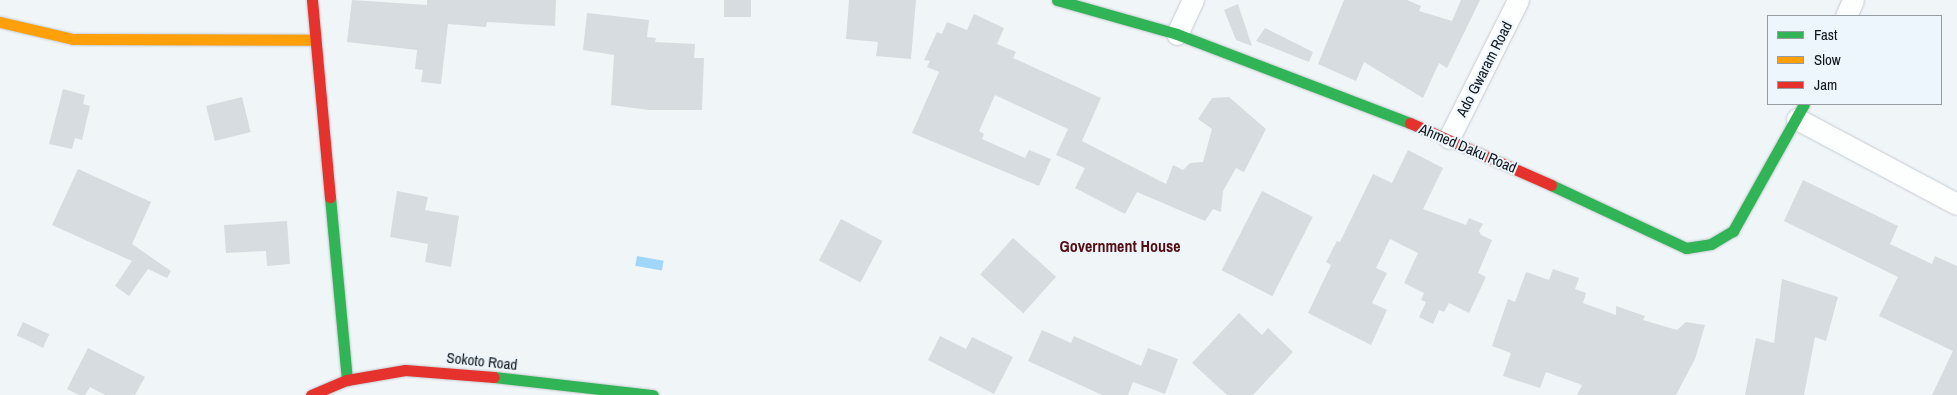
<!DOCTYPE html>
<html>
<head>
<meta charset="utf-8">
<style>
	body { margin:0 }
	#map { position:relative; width:1957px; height:395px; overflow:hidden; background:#f0f5f8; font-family:"Archivo Narrow",sans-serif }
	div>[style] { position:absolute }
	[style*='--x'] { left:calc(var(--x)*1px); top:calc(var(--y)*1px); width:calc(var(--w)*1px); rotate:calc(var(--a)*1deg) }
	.water>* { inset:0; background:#a0d6fa; transform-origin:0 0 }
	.building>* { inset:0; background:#d6dce0; transform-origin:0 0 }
	.roads { filter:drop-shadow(0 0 1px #c5cbd0) drop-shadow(0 0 1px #c5cbd0) }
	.street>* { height:21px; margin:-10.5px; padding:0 10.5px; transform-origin:10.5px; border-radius:10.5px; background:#fdfefe }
	.fast>* { height:11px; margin:-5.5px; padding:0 5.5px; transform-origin:5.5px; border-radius:5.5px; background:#30b455 }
	.slow>* { height:11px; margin:-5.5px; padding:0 5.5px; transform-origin:5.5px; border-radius:5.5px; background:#ff9f0a }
	.jam>* { height:11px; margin:-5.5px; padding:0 5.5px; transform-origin:5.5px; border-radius:5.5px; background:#e5322d }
	span { translate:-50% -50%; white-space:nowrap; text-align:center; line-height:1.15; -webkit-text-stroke:4px #edf6fc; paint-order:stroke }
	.street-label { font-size:15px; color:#0f161c }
	.neighbourhood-label { font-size:16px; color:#540f13; font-weight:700 }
	.legend { position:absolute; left:1767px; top:15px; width:175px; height:90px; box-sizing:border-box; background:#edf6fc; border:1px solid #949ca2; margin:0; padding:6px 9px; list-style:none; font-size:15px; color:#0f161c }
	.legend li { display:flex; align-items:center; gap:10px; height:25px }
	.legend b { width:25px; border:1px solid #949ca2 }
</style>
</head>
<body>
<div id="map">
	<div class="water">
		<div style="left:637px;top:256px;width:27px;height:10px;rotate:10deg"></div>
	</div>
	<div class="building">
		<div style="clip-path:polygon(352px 0,427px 5px,427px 0,556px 0,555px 26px,487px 22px,486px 27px,448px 24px,441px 84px,421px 82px,423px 70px,415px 69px,417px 50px,347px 42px)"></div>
		<div style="left:724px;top:0;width:27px;height:17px"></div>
		<div style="clip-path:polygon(849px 0,916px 0,911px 59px,876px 56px,878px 42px,846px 39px)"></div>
		<div style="clip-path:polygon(1344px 0,1407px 0,1421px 6px,1419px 11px,1452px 21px,1461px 0,1480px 0,1447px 68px,1439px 63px,1423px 98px,1364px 62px,1356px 81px,1318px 64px)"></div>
		<div style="clip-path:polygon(1238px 4px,1252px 46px,1236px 40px,1224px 10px)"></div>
		<div style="clip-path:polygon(587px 13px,649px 20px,647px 37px,656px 38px,655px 42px,695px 44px,694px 58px,704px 58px,702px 110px,649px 110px,611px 105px,614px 55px,583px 50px)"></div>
		<div style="clip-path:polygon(974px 14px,1004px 28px,997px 44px,1016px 52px,1013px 58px,1101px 98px,1082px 141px,1166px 184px,1173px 165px,1183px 170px,1190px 163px,1203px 162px,1212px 129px,1198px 119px,1212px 98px,1229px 97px,1266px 129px,1244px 172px,1236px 168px,1223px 191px,1221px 212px,1213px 209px,1205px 221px,1137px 192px,1125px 214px,1075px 188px,1085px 168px,1056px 155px,1068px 129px,995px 95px,979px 131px,984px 134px,982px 139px,1025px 158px,1029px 150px,1051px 159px,1039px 186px,912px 133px,939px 72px,927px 67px,930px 61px,924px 60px,937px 32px,942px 34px,947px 22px,967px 30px)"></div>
		<div style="clip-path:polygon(1265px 28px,1313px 52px,1309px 62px,1256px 41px)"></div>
		<div style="clip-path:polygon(63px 89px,85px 95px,83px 104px,90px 106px,82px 140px,75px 138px,72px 149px,49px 144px)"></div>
		<div style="left:242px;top:97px;width:36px;height:37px;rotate:76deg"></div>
		<div style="clip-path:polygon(1408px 150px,1443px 168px,1423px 209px,1466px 225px,1469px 218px,1483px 224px,1479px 231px,1481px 235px,1492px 240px,1478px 273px,1486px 277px,1469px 313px,1449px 303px,1444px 312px,1439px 310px,1433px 324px,1419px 317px,1426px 302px,1421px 300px,1424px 293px,1404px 283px,1418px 253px,1390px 239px,1376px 268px,1387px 273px,1372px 303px,1387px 310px,1371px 345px,1308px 313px,1331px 265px,1326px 262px,1337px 241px,1340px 242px,1373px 174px,1392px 183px)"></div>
		<div style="clip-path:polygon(78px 169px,151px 202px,132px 244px,171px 271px,167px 278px,148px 269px,129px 296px,115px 286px,132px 261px,52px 225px)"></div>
		<div style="clip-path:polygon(1803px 180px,1898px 226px,1890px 244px,1932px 264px,1935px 256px,1957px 266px,1957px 395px,1932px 395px,1953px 351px,1879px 316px,1898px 277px,1784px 221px)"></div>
		<div style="clip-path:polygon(397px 191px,428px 197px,425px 210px,459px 216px,451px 267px,425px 262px,428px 244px,390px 237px)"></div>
		<div style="left:1262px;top:191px;width:57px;height:89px;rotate:27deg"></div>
		<div style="left:841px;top:219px;width:47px;height:47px;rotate:28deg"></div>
		<div style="clip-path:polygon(287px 221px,290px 264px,267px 266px,266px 251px,226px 253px,224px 225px)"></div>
		<div style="left:1013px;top:238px;width:58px;height:49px;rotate:42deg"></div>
		<div style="clip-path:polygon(1553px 269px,1579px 278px,1575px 289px,1586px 293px,1583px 303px,1616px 315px,1616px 306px,1645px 316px,1643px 320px,1677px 330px,1686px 322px,1705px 325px,1695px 359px,1676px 395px,1577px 395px,1582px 385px,1546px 372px,1540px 388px,1503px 376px,1511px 353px,1492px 346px,1508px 299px,1515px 302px,1526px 272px,1549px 280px)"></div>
		<div style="clip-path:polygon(1782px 279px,1838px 297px,1826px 341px,1815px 337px,1804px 395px,1745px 395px,1756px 338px,1774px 343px)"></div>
		<div style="clip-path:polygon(1239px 313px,1262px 335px,1268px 328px,1293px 352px,1253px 395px,1227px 395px,1192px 363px)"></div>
		<div style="left:23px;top:322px;width:29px;height:15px;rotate:25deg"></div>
		<div style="clip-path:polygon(1042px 330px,1071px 343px,1074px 336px,1141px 366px,1148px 348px,1178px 359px,1165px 394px,1133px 382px,1128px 395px,1102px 395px,1028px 361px)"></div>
		<div style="clip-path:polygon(940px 336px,966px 349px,972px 337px,1013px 357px,994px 394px,928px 360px)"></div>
		<div style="clip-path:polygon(88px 348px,145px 377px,135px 395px,105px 395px,90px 387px,85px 395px,79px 395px,67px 389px)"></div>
	</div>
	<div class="roads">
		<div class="street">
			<div style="--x:1846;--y:16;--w:17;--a:-66"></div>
			<div style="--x:1177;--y:34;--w:38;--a:-65"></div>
			<div style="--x:1797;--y:119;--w:181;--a:28"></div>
			<div style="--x:1449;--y:138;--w:154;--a:-63.4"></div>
		</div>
		<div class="fast">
			<div style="--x:1057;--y:0;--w:125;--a:15.8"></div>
			<div style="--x:1177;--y:34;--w:249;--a:20.9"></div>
			<div style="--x:1551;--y:185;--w:149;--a:25"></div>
			<div style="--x:1686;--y:248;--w:25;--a:-9"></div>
			<div style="--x:1711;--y:244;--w:26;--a:-31"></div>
			<div style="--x:1733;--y:231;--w:145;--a:-60.8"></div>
			<div style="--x:330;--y:197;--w:184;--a:84.7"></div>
			<div style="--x:494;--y:377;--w:160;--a:6.5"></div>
		</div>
		<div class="slow">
			<div style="--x:0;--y:22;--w:75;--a:13.1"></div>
			<div style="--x:73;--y:39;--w:242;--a:0.2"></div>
		</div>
		<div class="jam">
			<div style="--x:312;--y:0;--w:198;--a:84.8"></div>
			<div style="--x:1410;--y:123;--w:154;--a:23.7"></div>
			<div style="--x:311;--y:395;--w:39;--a:-23"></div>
			<div style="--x:347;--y:380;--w:59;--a:-9.8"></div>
			<div style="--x:405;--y:370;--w:89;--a:4.5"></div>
		</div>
	</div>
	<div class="street-label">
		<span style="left:1484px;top:69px;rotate:-63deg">Ado Gwaram Road</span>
		<span style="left:1468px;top:148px;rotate:23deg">Ahmed Daku Road</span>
		<span style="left:482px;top:361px;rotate:6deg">Sokoto Road</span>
	</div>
	<div class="neighbourhood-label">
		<span style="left:1120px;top:246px">Government House</span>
	</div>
	<ul class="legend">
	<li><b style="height:6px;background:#30b455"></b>Fast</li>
	<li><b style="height:6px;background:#ff9f0a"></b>Slow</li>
	<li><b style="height:6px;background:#e5322d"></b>Jam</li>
	</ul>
</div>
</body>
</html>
